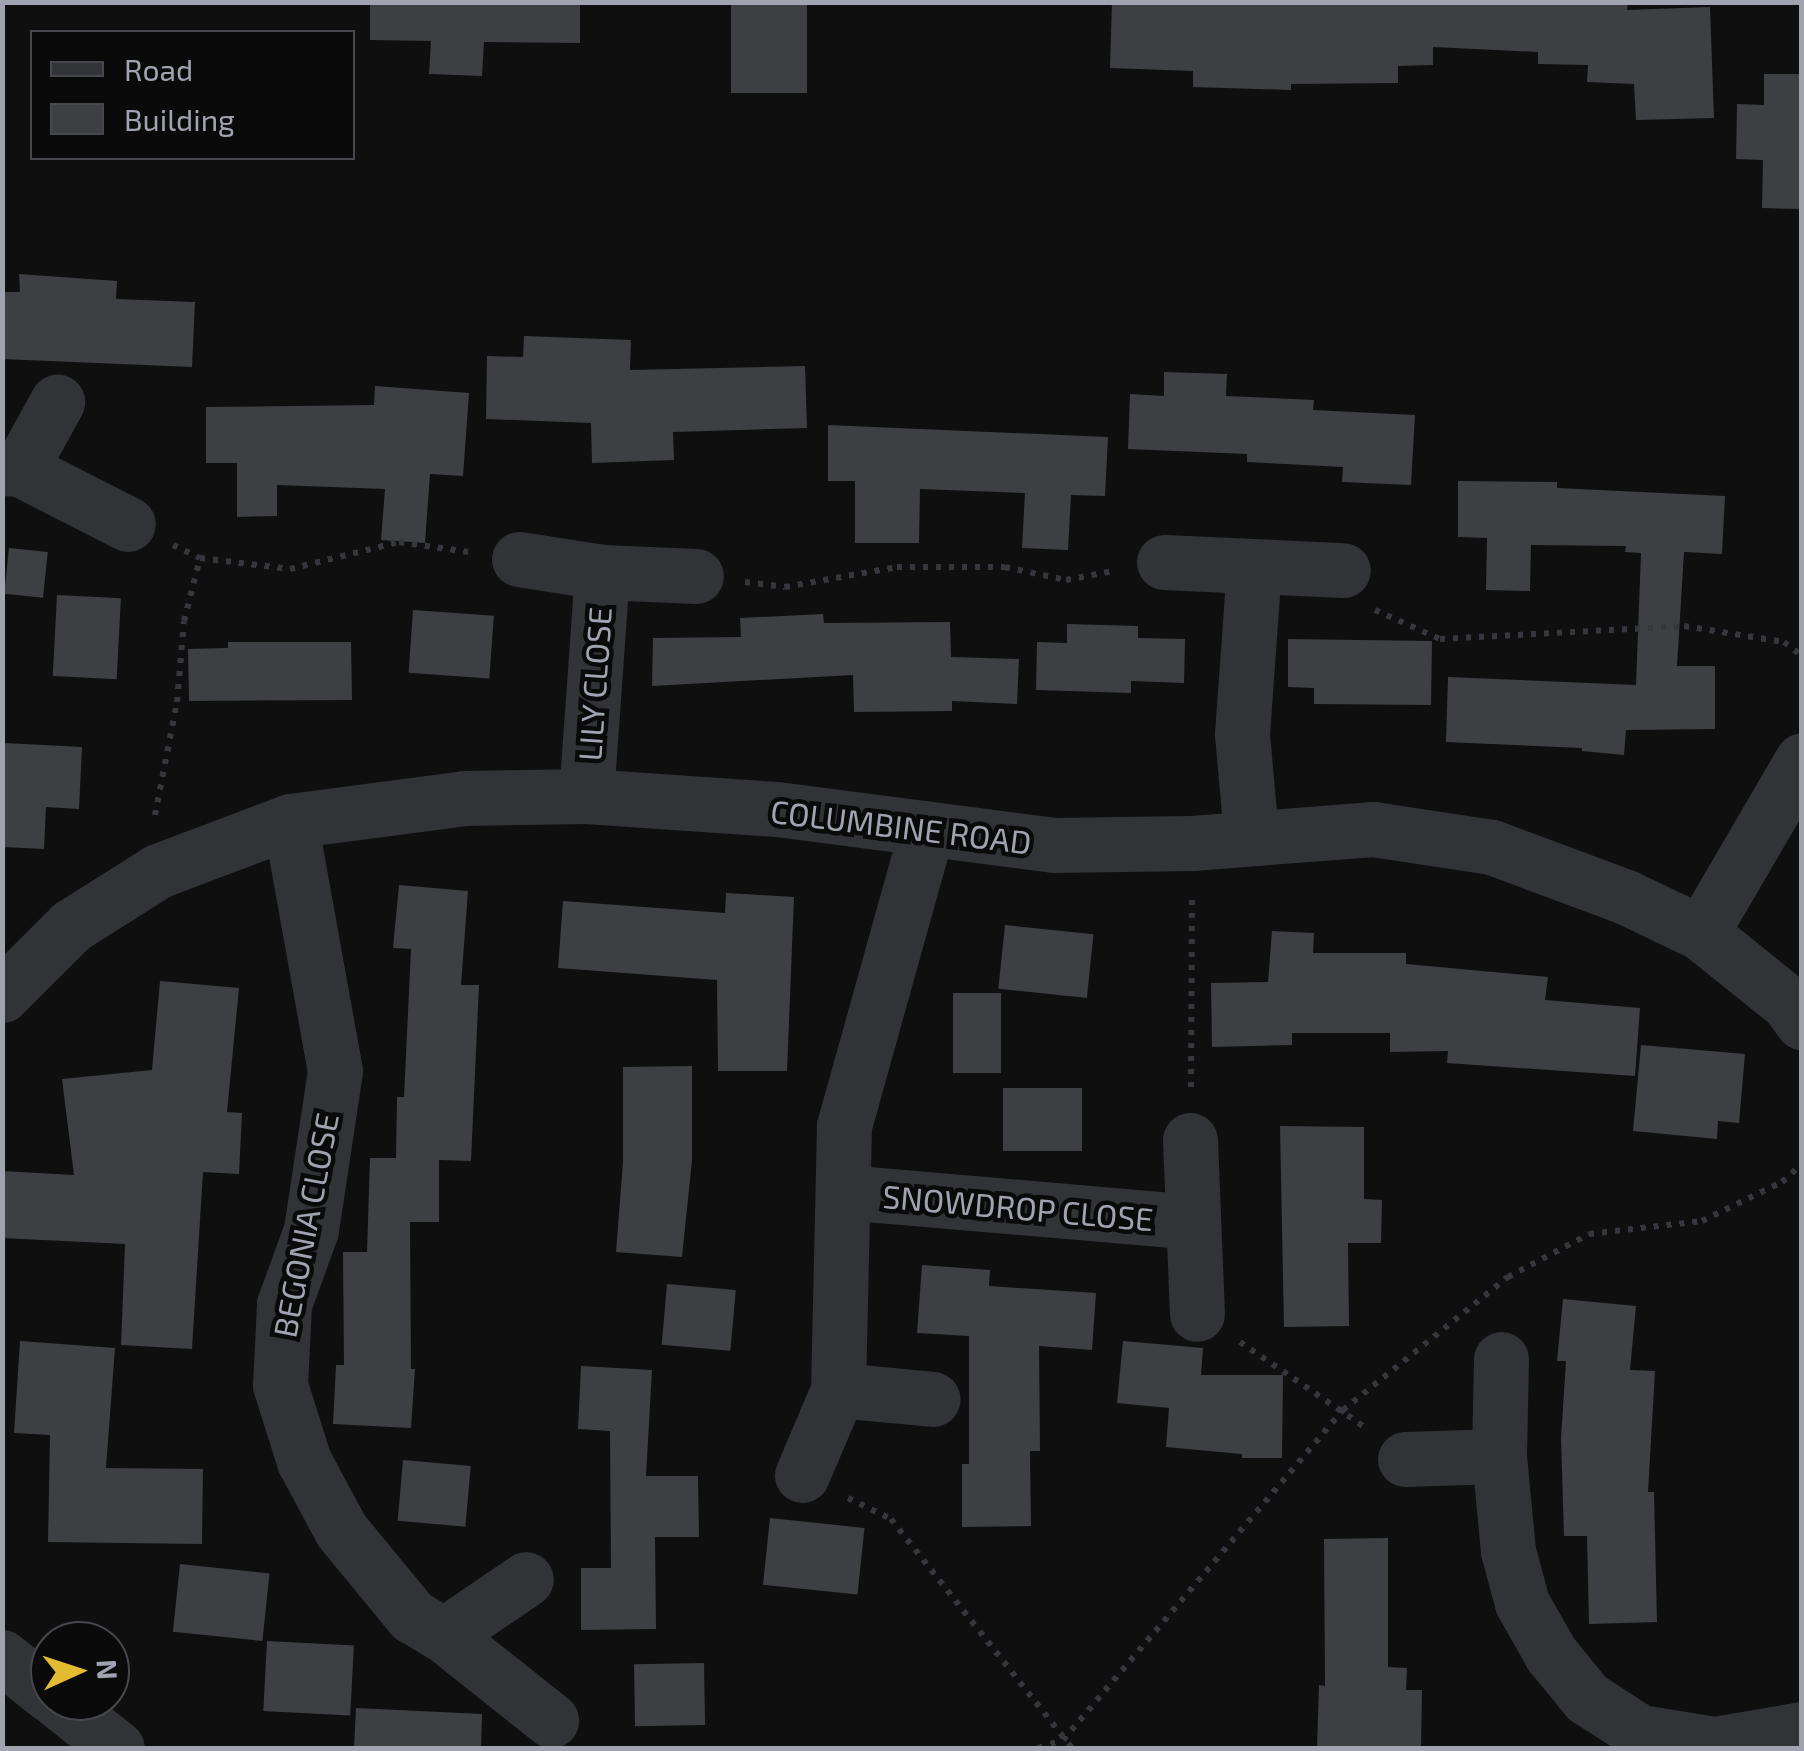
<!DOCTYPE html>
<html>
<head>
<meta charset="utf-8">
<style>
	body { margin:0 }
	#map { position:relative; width:1804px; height:1751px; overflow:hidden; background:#0f0f10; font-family:"Exo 2",sans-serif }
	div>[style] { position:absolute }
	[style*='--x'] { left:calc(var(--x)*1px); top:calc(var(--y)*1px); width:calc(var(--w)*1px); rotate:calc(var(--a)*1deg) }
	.building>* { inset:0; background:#3e3f43; transform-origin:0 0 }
	.path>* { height:6px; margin-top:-3px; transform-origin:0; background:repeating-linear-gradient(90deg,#36373c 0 5px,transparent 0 13px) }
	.minor>* { height:55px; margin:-27.5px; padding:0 27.5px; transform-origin:27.5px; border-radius:27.5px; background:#323337 }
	span { translate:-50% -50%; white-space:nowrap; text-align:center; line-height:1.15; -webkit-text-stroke:9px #0a0a0b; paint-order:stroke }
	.street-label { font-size:32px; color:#a1a4b0 }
	.frame { position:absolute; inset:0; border:5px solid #a1a4b0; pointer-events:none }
	.legend { position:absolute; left:30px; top:30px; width:325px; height:130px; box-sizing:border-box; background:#0a0a0b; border:2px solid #46484d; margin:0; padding:12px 18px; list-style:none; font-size:30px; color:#a1a4b0 }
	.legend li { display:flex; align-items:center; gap:20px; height:50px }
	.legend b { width:50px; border:2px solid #46484d }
	.north { position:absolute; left:30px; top:1621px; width:100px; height:100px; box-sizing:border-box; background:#0a0a0b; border:2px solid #46484d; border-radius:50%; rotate:87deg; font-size:28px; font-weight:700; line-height:40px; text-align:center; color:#a1a4b0 }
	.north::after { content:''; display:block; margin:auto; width:35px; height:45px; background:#e3bc34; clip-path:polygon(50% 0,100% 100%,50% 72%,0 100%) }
</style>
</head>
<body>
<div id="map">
	<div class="building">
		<div style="clip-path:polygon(370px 2px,580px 2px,580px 43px,484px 42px,482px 76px,429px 74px,431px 41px,370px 40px)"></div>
		<div style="left:731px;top:2px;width:76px;height:91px"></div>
		<div style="clip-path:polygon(1112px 2px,1628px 2px,1627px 10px,1710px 7px,1714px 118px,1636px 120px,1634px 84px,1587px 82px,1588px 65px,1538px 64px,1538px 52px,1433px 47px,1433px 65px,1398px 66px,1398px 83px,1291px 84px,1291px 90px,1193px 87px,1193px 71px,1110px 68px)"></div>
		<div style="clip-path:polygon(1764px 74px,1802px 74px,1802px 209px,1762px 208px,1763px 160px,1736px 159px,1737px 104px,1764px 105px)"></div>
		<div style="clip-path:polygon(19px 274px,117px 281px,116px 299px,195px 302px,192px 367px,2px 359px,2px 292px,20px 292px)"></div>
		<div style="clip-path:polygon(524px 336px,631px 340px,630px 370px,805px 366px,807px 428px,673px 432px,674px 460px,592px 463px,591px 423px,486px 419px,487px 356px,523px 357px)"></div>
		<div style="clip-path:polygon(1164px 372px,1227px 374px,1226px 396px,1314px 400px,1313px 410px,1415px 415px,1411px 485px,1342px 482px,1343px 467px,1247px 462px,1247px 454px,1128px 449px,1130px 394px,1164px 396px)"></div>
		<div style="clip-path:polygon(375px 386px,469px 393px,463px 476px,430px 474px,425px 543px,381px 540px,385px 489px,277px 485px,277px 516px,237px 517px,237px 463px,206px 463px,206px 407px,374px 405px)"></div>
		<div style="clip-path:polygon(828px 425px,1108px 437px,1105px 496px,1071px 495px,1068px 550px,1022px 548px,1025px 493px,920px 489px,919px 543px,855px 543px,855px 481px,828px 481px)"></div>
		<div style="clip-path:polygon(1458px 481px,1557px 482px,1557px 488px,1725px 496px,1722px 554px,1684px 552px,1677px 666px,1715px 666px,1715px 729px,1626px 730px,1624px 755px,1582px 751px,1582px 748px,1446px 742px,1448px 677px,1636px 685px,1641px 553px,1625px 552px,1626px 546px,1531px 545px,1530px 591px,1486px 590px,1487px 538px,1458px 537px)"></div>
		<div style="left:9px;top:548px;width:39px;height:46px;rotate:6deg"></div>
		<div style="left:57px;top:595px;width:64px;height:81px;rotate:3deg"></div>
		<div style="left:413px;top:610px;width:81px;height:63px;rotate:4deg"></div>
		<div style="clip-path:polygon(823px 614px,824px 623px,950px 622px,951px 657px,1019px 659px,1017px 704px,952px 701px,952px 711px,854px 712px,853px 675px,652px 686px,653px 638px,741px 637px,740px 618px)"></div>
		<div style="clip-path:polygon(1067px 624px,1138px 626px,1138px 638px,1185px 639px,1184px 683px,1131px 681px,1131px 693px,1036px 690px,1037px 642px,1067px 643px)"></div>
		<div style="clip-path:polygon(1288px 639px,1432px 641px,1431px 705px,1314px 704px,1314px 688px,1288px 687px)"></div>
		<div style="clip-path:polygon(228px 642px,351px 642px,352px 700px,189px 701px,188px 649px,228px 648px)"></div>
		<div style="clip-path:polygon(4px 743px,82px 747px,79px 809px,46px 807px,44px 849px,2px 847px)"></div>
		<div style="clip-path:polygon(399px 885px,468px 891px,461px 985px,479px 985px,471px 1161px,439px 1160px,439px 1222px,410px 1222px,411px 1369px,415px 1369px,411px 1428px,333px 1424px,336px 1365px,344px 1365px,343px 1252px,367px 1252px,370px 1158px,396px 1158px,397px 1097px,404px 1097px,411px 949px,393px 948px)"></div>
		<div style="clip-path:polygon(726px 893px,794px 897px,787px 1071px,718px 1071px,717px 980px,558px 968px,563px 901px,725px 913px)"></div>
		<div style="left:1005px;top:925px;width:89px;height:64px;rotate:6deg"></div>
		<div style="clip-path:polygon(1272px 931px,1314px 933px,1313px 953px,1406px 953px,1406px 964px,1548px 977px,1545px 1000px,1640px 1008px,1635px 1076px,1447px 1063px,1448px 1051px,1390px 1052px,1390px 1033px,1292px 1033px,1292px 1045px,1212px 1047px,1211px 983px,1268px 982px)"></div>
		<div style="clip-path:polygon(160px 981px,239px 988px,227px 1112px,242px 1113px,239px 1174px,203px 1172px,192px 1349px,121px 1345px,125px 1244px,2px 1238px,2px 1171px,74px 1175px,62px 1079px,152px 1070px)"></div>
		<div style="left:953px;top:993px;width:48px;height:80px"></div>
		<div style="clip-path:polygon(1641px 1045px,1745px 1054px,1739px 1123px,1718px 1121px,1717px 1139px,1633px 1131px)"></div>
		<div style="clip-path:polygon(692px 1066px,692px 1160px,682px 1257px,616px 1252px,623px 1162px,623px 1067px)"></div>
		<div style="left:1003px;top:1088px;width:79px;height:63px"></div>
		<div style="clip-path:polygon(1280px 1126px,1364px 1127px,1364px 1199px,1382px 1200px,1381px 1243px,1348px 1243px,1349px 1326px,1284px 1327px)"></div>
		<div style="clip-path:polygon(922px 1265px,990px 1270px,989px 1286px,1096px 1293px,1092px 1350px,1039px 1346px,1040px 1451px,1030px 1451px,1031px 1526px,962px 1527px,962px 1464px,969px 1464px,969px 1336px,917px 1333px)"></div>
		<div style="left:667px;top:1284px;width:69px;height:61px;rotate:5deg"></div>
		<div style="clip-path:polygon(1563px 1299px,1636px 1306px,1630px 1370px,1655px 1371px,1648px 1492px,1654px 1492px,1657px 1622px,1589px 1624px,1587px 1536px,1564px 1536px,1561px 1438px,1566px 1361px,1557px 1361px)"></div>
		<div style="clip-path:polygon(20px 1341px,115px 1348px,106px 1468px,203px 1469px,202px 1544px,48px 1542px,50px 1435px,14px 1433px)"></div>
		<div style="clip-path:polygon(1123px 1341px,1203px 1348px,1201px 1375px,1283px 1375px,1282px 1458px,1242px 1458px,1242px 1454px,1166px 1447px,1169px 1408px,1117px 1403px)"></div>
		<div style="clip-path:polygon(581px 1366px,652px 1370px,646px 1476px,698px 1476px,699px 1537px,655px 1537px,656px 1629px,581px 1630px,581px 1568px,611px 1568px,610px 1431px,578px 1429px)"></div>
		<div style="left:403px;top:1460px;width:68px;height:61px;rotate:5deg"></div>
		<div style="left:770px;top:1518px;width:95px;height:67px;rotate:6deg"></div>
		<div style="clip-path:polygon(1388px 1538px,1388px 1667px,1407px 1668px,1406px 1690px,1422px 1690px,1421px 1748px,1317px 1748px,1319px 1685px,1325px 1686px,1324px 1539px)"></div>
		<div style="left:180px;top:1564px;width:90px;height:68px;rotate:6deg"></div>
		<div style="left:267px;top:1641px;width:87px;height:70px;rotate:3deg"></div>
		<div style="left:704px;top:1663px;width:62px;height:70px;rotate:89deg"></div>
		<div style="clip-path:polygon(356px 1708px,482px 1714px,481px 1748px,354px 1748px)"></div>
	</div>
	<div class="path">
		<div style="--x:173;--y:545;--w:30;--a:26"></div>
		<div style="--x:200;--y:558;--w:91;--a:7"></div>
		<div style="--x:290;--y:569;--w:112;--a:-13.9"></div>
		<div style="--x:399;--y:542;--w:70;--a:8.2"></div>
		<div style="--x:745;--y:582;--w:40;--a:7.1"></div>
		<div style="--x:785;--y:587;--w:114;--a:-10.1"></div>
		<div style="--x:897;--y:567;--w:108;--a:0"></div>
		<div style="--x:1005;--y:567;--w:62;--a:12"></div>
		<div style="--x:1066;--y:580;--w:48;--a:-10.8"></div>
		<div style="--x:1375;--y:610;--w:71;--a:24"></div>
		<div style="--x:1440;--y:639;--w:244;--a:-3"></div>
		<div style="--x:1684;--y:626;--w:101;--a:9.1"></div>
		<div style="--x:1784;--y:642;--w:23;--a:38"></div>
		<div style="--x:155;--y:815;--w:115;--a:-79"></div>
		<div style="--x:177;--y:702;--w:81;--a:-85.1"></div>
		<div style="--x:184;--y:621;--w:65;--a:-75.7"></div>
		<div style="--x:1191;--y:1087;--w:192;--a:-89.7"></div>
		<div style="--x:1240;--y:1342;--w:153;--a:34.3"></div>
		<div style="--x:848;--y:1498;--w:48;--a:26"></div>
		<div style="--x:891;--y:1519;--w:292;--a:51.7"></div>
		<div style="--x:1038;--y:1748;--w:26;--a:-18"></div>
		<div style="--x:1063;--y:1740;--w:433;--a:-49.7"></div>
		<div style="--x:1343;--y:1410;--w:212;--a:-38.9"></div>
		<div style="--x:1508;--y:1277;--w:92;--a:-28"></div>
		<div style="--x:1589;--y:1234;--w:114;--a:-6.6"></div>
		<div style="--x:1702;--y:1221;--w:89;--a:-26"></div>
		<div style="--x:1782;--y:1182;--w:27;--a:-42"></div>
	</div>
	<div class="minor">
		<div style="--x:2;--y:468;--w:18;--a:3"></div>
		<div style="--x:20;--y:469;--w:121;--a:27"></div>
		<div style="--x:20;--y:469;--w:77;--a:-61.1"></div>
		<div style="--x:519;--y:559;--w:84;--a:8.9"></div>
		<div style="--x:602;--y:572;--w:94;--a:2.4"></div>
		<div style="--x:1164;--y:562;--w:179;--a:2.6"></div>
		<div style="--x:586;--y:796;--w:225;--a:-85.9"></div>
		<div style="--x:290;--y:821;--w:254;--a:79.8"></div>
		<div style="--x:335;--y:1071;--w:161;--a:98.6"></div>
		<div style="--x:311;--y:1230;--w:79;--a:110"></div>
		<div style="--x:284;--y:1304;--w:81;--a:92.8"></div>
		<div style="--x:280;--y:1385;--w:80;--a:72.5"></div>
		<div style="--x:304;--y:1461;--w:78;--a:61.8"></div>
		<div style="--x:341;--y:1530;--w:112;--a:50.5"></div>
		<div style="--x:412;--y:1616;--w:37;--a:31"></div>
		<div style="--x:444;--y:1635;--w:137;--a:38.5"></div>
		<div style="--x:1251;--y:835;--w:101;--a:-95.1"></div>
		<div style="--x:1242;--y:734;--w:168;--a:-85.9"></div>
		<div style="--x:1701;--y:933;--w:200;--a:-59.7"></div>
		<div style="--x:2;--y:995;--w:98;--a:-45"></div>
		<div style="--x:71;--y:926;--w:103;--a:-32.3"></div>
		<div style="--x:158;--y:871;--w:141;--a:-20.7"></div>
		<div style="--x:290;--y:821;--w:177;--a:-7.5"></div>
		<div style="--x:465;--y:798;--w:121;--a:-0.9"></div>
		<div style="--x:586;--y:796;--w:191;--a:3.9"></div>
		<div style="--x:777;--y:809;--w:278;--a:7.4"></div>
		<div style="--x:1053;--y:845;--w:139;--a:-0.8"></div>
		<div style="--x:1192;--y:843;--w:182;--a:-4.4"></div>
		<div style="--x:1373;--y:829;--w:120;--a:8.6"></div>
		<div style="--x:1492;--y:847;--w:143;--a:20.5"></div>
		<div style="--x:1626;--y:897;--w:83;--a:25.6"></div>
		<div style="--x:1701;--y:933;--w:112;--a:38.8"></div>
		<div style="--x:1788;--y:1003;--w:24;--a:54"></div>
		<div style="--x:1190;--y:1140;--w:174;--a:87.7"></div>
		<div style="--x:844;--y:1192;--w:348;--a:4.9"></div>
		<div style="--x:1501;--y:1359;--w:97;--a:91.2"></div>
		<div style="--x:1499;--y:1456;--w:95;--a:84.6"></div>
		<div style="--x:1508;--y:1551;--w:54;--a:74.9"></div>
		<div style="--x:1522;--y:1603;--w:59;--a:60.4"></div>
		<div style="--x:1551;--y:1654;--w:57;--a:50.7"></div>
		<div style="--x:1587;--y:1698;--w:63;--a:32.7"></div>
		<div style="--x:1640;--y:1732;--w:75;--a:9.2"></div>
		<div style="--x:1714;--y:1744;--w:89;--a:-9.7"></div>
		<div style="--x:838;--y:1390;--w:95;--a:5.4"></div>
		<div style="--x:1405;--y:1459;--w:94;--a:-1.8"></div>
		<div style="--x:802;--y:1475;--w:92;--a:-67"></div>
		<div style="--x:838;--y:1390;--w:264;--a:-88.7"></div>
		<div style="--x:844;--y:1126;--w:309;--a:-74.4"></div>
		<div style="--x:444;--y:1635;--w:99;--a:-34.3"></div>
		<div style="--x:2;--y:1657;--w:61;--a:38.4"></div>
		<div style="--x:58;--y:1701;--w:75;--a:38.5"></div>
	</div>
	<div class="street-label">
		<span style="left:594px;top:684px;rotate:-86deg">LILY CLOSE</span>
		<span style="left:901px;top:826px;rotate:7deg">COLUMBINE ROAD</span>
		<span style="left:1018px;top:1207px;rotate:5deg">SNOWDROP CLOSE</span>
		<span style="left:305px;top:1225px;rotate:-79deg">BEGONIA CLOSE</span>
	</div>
	<div class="frame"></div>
	<ul class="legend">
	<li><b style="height:12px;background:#323337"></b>Road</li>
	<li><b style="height:28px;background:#3e3f43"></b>Building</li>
	</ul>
	<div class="north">N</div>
</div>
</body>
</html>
